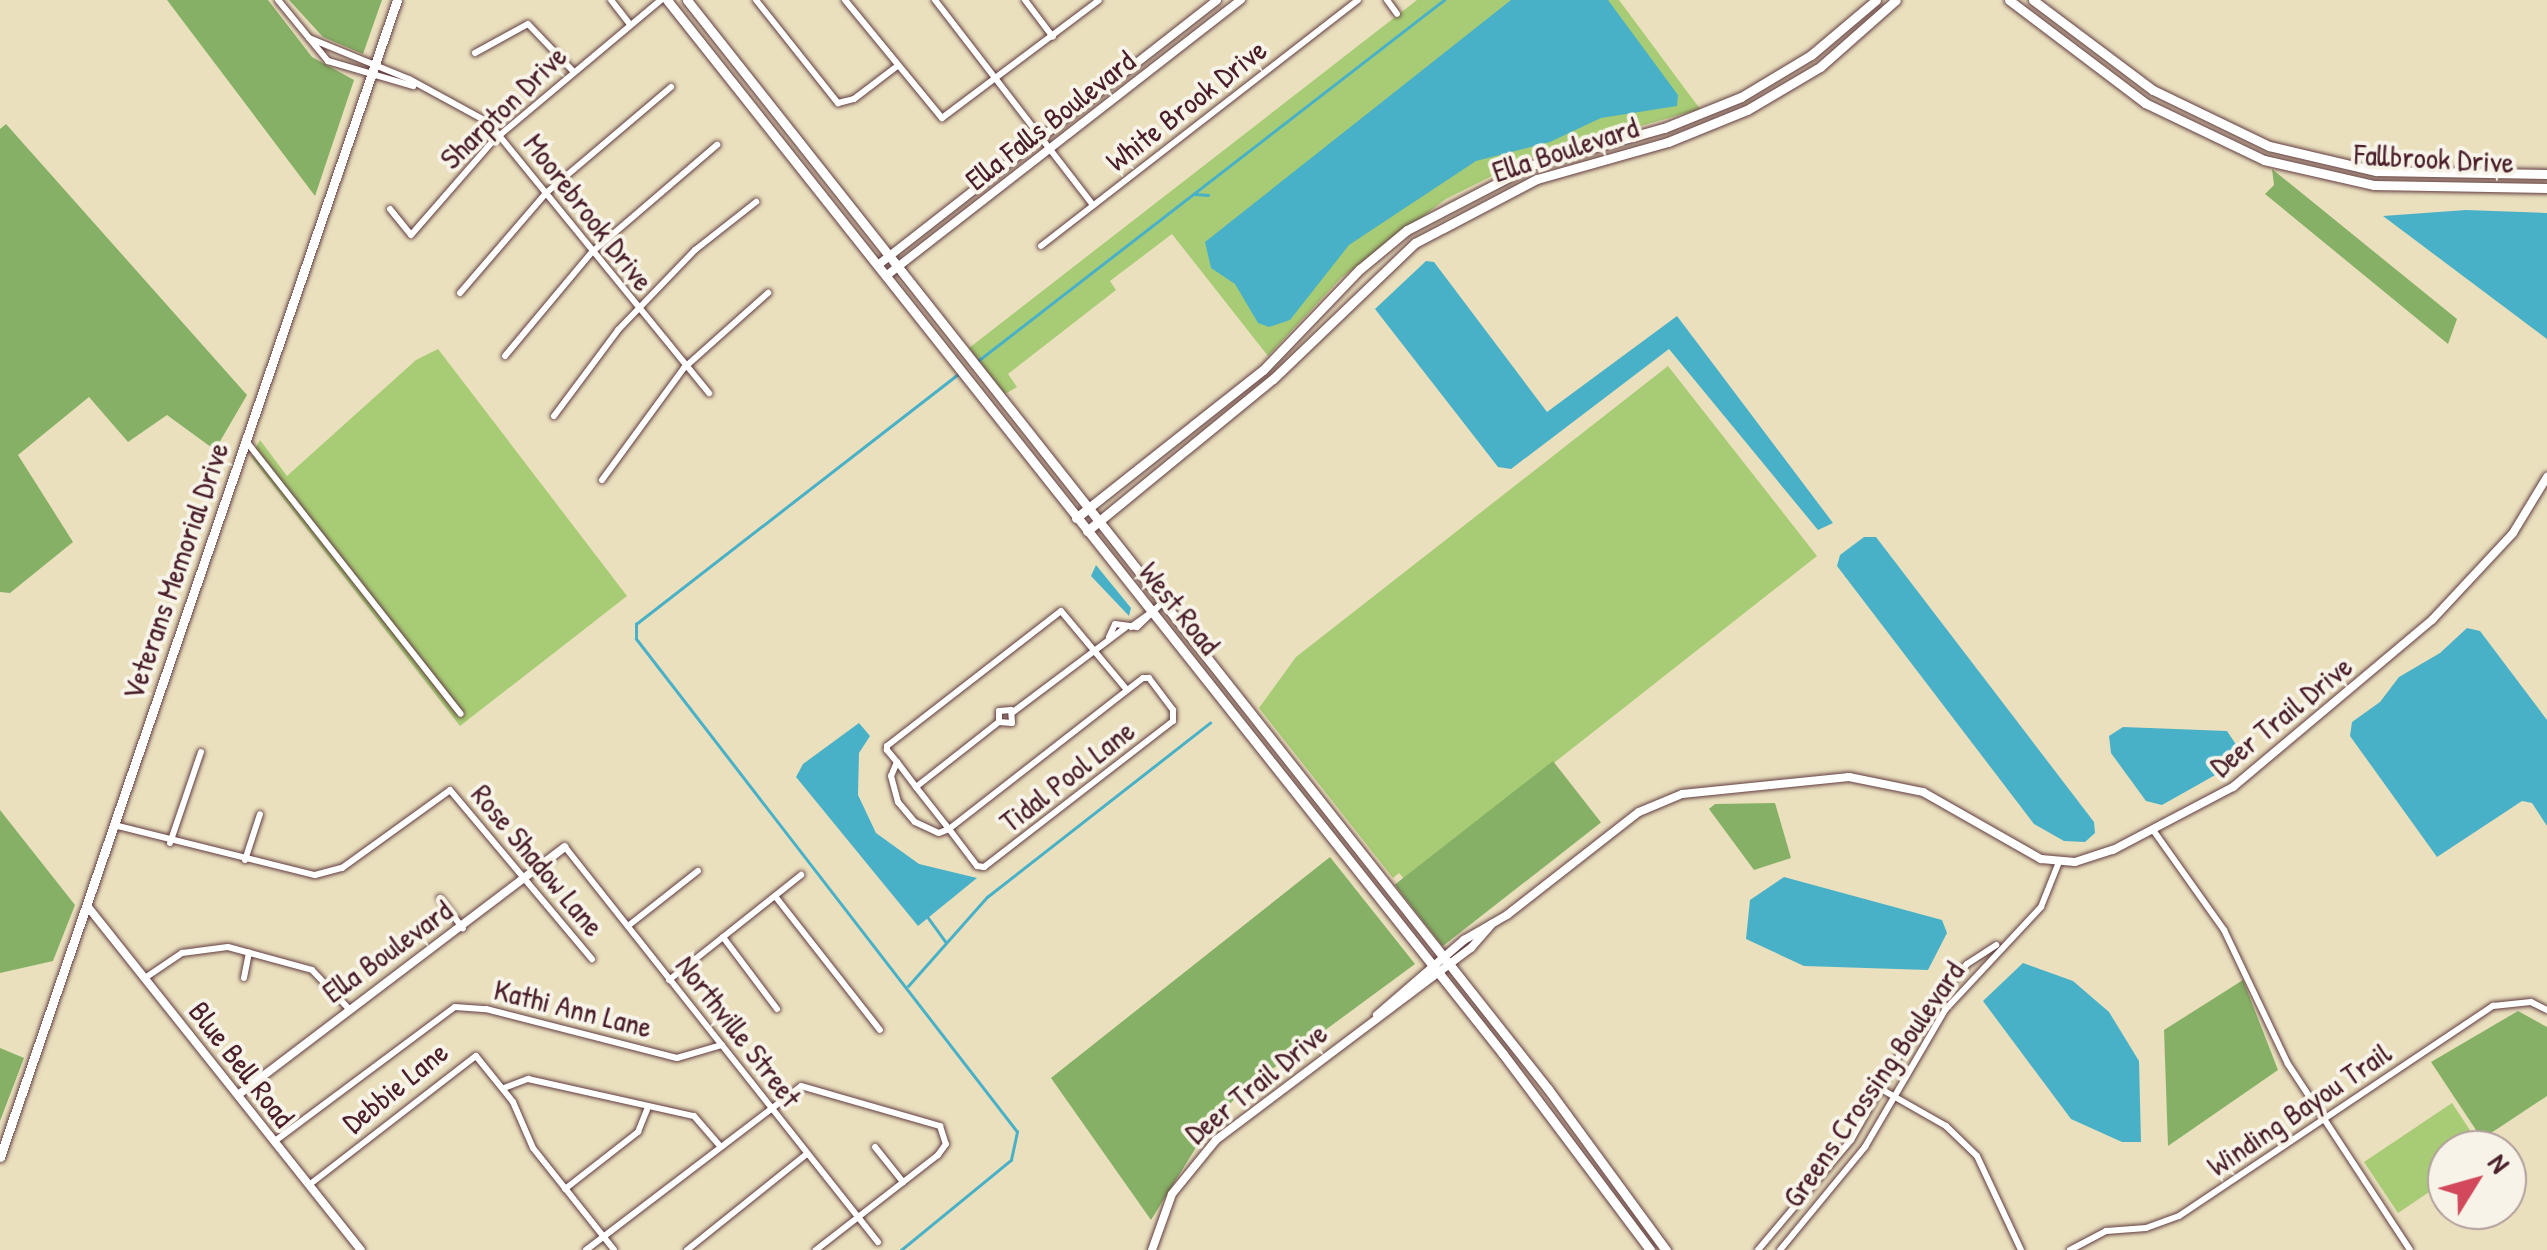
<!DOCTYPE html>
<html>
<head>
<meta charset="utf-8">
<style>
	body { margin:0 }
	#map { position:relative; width:2547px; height:1250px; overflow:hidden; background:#eae0be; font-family:"Patrick Hand",sans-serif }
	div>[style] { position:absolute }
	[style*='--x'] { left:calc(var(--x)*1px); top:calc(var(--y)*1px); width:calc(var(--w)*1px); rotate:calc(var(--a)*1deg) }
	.green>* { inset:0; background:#a8cc75 }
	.forest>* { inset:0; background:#86b066; transform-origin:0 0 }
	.water>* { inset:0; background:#49b1c7 }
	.stream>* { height:2.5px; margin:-1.25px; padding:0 1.25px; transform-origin:1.25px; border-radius:1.25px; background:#49b1c7 }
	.roads { filter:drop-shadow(0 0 2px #623c41) drop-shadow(0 0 2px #623c41) }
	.minor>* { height:6px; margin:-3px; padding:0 3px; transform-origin:3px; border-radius:3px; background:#fff }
	.tertiary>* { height:8px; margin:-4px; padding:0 4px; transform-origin:4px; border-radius:4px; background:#fff }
	.secondary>* { height:9px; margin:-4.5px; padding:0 4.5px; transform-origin:4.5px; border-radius:4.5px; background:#fff }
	span { translate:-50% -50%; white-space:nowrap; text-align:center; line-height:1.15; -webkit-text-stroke:8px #f7f3e8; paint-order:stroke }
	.street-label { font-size:30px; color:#4a1f2b }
	.north { position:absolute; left:2427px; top:1130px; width:100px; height:100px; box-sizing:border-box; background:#f7f3e8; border:2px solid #b29e9c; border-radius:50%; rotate:53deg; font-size:28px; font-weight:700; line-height:40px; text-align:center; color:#4a1f2b }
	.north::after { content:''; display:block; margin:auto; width:35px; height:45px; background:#d1495b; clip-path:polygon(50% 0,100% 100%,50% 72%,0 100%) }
</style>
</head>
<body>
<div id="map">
	<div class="green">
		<div style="clip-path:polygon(1417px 0,1619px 0,1700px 109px,1526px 159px,1446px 199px,1341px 278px,1268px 356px,1172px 234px,1110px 281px,1116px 290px,1008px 374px,1017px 387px,1005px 394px,969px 348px)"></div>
		<div style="clip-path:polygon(438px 349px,627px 596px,460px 726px,251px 457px,260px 440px,287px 476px,416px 360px)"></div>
		<div style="clip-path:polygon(1668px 366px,1817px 556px,1405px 880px,1399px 873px,1393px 878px,1259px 708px,1296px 657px)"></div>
		<div style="clip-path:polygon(2452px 1103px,2483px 1150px,2447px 1150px,2447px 1180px,2398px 1213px,2364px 1162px)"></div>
	</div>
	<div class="forest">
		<div style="clip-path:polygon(167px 0,268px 0,312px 57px,354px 80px,315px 196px)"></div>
		<div style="clip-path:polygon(289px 0,382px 0,363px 54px,323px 37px)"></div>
		<div style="clip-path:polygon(6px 124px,247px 395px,215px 450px,167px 415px,128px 442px,89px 397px,18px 455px,73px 542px,10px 593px,0 592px,0 129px)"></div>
		<div style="clip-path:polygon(2272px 169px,2457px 319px,2448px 344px,2265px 194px,2274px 185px)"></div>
		<div style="left:1553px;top:761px;width:78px;height:201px;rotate:52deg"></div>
		<div style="clip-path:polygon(1775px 803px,1791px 858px,1754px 870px,1709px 809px,1715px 804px)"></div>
		<div style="clip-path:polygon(0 810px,75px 905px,53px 961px,0 973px)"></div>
		<div style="clip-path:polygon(1330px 857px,1415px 964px,1241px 1092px,1210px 1125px,1151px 1220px,1051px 1078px)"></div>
		<div style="clip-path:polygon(2243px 980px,2278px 1070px,2168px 1146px,2164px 1030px)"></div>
		<div style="clip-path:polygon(2518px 1011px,2547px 1027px,2547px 1096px,2482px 1139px,2431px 1062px)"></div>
		<div style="clip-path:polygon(0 1048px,24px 1058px,0 1121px)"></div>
	</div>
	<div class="water">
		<div style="clip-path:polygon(1511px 0,1608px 0,1678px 95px,1677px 106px,1601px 118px,1550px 142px,1476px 161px,1349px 245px,1290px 320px,1269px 327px,1258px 323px,1235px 284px,1211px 268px,1205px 242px)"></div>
		<div style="clip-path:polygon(2466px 210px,2547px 213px,2547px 339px,2383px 216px)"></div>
		<div style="clip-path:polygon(1426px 261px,1434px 262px,1547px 412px,1677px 316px,1833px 523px,1818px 530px,1669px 349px,1511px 469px,1498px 467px,1375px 309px)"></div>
		<div style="clip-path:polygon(1864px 537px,1876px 537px,2094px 822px,2095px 833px,2085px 842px,2064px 841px,2034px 824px,1837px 566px,1840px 555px)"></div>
		<div style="clip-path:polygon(1096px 565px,1131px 608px,1129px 616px,1091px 576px)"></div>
		<div style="clip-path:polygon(2467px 628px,2480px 631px,2547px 720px,2547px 826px,2532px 803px,2522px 801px,2437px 857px,2350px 736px,2352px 722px,2380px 702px,2399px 677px,2440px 653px)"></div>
		<div style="clip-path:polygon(859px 723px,870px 736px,859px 753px,858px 795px,876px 833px,919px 864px,977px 878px,918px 926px,796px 777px,803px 764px)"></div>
		<div style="clip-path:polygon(2123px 727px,2227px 731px,2241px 752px,2233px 765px,2162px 805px,2146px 801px,2111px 753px,2109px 736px)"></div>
		<div style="clip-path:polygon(1784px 877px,1942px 920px,1947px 933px,1928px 970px,1804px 966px,1746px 939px,1750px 900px)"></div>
		<div style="clip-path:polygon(2023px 963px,2073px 981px,2109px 1012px,2139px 1061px,2141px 1142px,2122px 1142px,2071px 1119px,1983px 1001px)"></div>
	</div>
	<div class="stream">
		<div style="--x:1195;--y:194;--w:13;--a:4"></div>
		<div style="--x:979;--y:360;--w:588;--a:-37.75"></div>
		<div style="--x:927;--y:916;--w:31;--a:54"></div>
		<div style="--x:908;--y:986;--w:119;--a:-48.4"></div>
		<div style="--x:987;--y:897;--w:283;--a:-38"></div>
		<div style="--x:901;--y:1250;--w:142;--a:-39.3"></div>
		<div style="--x:1011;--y:1160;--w:29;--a:-78"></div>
		<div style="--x:1017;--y:1132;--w:623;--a:-127.7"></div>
		<div style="--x:636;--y:639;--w:15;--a:-90"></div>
		<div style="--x:636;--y:624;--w:406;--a:-37.8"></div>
	</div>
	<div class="roads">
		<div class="minor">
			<div style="--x:278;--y:0;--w:79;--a:50.7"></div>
			<div style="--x:328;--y:61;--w:89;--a:16.4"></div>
			<div style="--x:611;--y:0;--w:31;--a:52"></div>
			<div style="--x:756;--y:0;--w:132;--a:51.5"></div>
			<div style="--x:838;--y:103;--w:16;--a:-14"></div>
			<div style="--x:854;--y:99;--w:53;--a:-37.3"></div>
			<div style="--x:845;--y:0;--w:153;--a:50.6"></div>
			<div style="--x:942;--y:118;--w:196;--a:-36.9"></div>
			<div style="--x:935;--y:0;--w:259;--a:52.4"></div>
			<div style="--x:1025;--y:0;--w:46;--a:52.9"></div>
			<div style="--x:1387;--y:0;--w:17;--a:54"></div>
			<div style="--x:309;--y:38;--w:108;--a:22.3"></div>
			<div style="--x:409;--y:79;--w:90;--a:28.6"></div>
			<div style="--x:488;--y:122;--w:350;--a:50.8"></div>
			<div style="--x:475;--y:53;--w:60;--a:-28.7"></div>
			<div style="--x:528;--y:24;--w:64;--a:46.3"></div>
			<div style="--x:390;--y:209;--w:33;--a:51"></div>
			<div style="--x:411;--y:235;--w:126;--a:-48.9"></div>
			<div style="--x:494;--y:140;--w:218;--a:-40"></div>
			<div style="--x:1041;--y:246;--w:401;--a:-37.8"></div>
			<div style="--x:460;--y:293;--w:132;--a:-49.3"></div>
			<div style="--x:546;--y:193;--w:164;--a:-40.3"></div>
			<div style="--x:505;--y:356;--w:136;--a:-50.1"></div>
			<div style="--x:592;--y:252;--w:165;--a:-40.6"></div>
			<div style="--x:554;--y:416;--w:107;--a:-53.3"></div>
			<div style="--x:618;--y:330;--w:111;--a:-46.1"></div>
			<div style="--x:695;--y:250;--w:78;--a:-38.2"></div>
			<div style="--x:246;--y:441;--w:347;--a:51.8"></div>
			<div style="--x:602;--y:480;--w:139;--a:-53.8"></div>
			<div style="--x:684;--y:368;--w:113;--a:-41.8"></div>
			<div style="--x:1131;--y:627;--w:24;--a:-36"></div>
			<div style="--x:1109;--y:637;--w:14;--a:-65"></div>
			<div style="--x:1115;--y:624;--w:22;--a:8"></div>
			<div style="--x:1137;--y:627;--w:36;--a:-44"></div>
			<div style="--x:1013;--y:712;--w:140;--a:-36.9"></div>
			<div style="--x:897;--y:762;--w:15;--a:113"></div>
			<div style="--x:891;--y:776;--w:27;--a:75"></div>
			<div style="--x:898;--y:802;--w:26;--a:50"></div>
			<div style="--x:915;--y:822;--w:26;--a:25"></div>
			<div style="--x:939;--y:833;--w:11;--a:-22"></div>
			<div style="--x:949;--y:829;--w:246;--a:-37.9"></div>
			<div style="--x:1143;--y:678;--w:6;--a:0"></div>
			<div style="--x:1149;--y:678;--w:40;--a:53"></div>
			<div style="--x:1173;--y:710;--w:11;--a:90"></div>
			<div style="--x:1173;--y:721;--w:239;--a:142.3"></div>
			<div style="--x:984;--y:867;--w:7;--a:-172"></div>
			<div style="--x:977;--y:866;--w:46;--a:-127.1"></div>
			<div style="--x:949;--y:829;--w:53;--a:-128.2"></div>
			<div style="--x:916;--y:787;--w:31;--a:-127"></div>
			<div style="--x:897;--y:762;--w:16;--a:-130"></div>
			<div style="--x:887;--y:750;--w:4;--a:-90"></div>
			<div style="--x:887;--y:746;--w:220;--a:-37.8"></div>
			<div style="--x:1061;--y:611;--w:103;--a:50.1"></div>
			<div style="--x:916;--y:787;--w:105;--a:-38.1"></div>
			<div style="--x:999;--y:722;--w:13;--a:4"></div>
			<div style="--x:1012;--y:723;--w:13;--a:-94"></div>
			<div style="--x:1011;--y:710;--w:12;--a:175"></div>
			<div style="--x:999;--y:711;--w:11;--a:90"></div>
			<div style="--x:114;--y:825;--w:207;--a:14"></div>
			<div style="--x:315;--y:875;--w:28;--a:-15"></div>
			<div style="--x:342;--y:868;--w:133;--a:-35.8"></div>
			<div style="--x:450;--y:790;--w:221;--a:50"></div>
			<div style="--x:2153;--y:830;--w:123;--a:54.6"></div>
			<div style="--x:2224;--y:930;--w:148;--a:64.5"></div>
			<div style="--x:2288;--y:1064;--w:222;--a:56.7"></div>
			<div style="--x:170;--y:843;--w:96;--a:-71.2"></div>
			<div style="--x:565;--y:847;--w:504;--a:51.61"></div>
			<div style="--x:245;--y:860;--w:48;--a:-71.9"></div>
			<div style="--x:775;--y:896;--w:170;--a:51.9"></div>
			<div style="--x:440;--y:898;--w:38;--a:53"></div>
			<div style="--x:628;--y:926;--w:89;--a:-38.2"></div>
			<div style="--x:723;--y:937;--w:90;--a:53.1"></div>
			<div style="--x:145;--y:978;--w:45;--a:-34"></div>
			<div style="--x:182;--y:953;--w:46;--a:-7.4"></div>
			<div style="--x:228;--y:947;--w:87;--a:15.3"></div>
			<div style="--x:312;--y:970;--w:54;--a:46.5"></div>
			<div style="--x:244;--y:978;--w:26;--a:-79"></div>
			<div style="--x:669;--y:980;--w:169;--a:-38.5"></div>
			<div style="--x:504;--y:1088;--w:26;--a:-21"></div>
			<div style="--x:528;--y:1079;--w:170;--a:12.6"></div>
			<div style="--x:694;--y:1116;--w:37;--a:49"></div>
			<div style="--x:1881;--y:1089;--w:75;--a:29.6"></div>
			<div style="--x:1946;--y:1126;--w:43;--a:44.1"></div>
			<div style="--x:1977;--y:1156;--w:104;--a:64.9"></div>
			<div style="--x:275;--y:1141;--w:224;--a:-36.7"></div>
			<div style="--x:455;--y:1007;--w:31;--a:4"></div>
			<div style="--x:486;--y:1009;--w:197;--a:14.4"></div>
			<div style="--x:677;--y:1058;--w:47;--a:-16.1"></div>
			<div style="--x:875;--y:1147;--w:45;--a:51.3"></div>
			<div style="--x:309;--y:1185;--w:211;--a:-37.7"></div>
			<div style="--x:476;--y:1056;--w:59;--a:51.2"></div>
			<div style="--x:513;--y:1102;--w:50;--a:66.5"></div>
			<div style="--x:533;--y:1148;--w:130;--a:51.5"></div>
			<div style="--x:565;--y:1189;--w:93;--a:-38"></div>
			<div style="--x:638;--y:1132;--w:24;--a:-68"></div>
			<div style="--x:586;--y:1250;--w:270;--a:-37.3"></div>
			<div style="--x:801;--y:1086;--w:145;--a:16.1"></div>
			<div style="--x:940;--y:1126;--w:19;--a:72"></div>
			<div style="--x:946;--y:1144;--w:14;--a:126"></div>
			<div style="--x:938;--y:1155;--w:155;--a:142.1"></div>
			<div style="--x:687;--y:1250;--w:154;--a:-38.7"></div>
			<div style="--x:1758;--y:1250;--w:144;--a:-49.8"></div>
			<div style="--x:1851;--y:1140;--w:139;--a:-60.3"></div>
			<div style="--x:1920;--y:1019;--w:72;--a:-49.5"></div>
			<div style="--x:1967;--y:964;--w:35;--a:-33"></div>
			<div style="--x:1780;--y:1250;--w:134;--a:-50.5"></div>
			<div style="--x:1865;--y:1147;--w:159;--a:-59.7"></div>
			<div style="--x:1945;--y:1010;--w:141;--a:-47"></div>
			<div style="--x:2041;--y:907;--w:48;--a:-68.2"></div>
			<div style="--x:2070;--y:1250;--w:41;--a:-27.8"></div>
			<div style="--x:2106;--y:1231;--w:40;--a:-4.3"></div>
			<div style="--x:2146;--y:1228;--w:35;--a:-20"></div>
			<div style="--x:2179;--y:1216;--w:378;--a:-33.8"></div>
			<div style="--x:2493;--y:1006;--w:38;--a:-6"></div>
			<div style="--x:2531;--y:1002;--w:18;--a:27"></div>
		</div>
		<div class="tertiary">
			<div style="--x:878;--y:265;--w:430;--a:-38"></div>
			<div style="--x:886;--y:276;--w:450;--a:-37.9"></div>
			<div style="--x:88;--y:907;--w:438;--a:51.5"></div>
			<div style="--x:1377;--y:1015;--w:115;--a:-40.8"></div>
			<div style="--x:1464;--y:940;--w:50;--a:-30.2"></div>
			<div style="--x:1507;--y:915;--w:167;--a:-38"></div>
			<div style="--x:1639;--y:812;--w:47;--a:-22.7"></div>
			<div style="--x:1682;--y:794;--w:168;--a:-5.8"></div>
			<div style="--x:1849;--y:777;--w:76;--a:11.5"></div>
			<div style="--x:1923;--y:792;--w:136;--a:29.6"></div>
			<div style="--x:2041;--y:859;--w:34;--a:5"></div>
			<div style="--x:2075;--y:862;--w:40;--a:-18"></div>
			<div style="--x:2113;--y:850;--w:136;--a:-27.7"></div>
			<div style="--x:2233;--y:787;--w:260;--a:-40"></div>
			<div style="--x:2432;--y:620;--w:119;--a:-47"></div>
			<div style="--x:2513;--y:533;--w:66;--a:-58.7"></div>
			<div style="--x:238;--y:1095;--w:410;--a:-37.2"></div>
			<div style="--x:1152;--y:1250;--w:59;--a:-70.3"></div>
			<div style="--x:1172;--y:1194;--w:70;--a:-50.8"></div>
			<div style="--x:1216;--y:1140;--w:319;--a:-37"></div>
			<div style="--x:1471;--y:948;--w:32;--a:-49"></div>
		</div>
		<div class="secondary">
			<div style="--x:667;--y:0;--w:1345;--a:51.58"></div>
			<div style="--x:1503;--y:1054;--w:245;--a:53.1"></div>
			<div style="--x:687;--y:0;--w:1388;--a:51.67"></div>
			<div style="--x:1548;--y:1089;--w:200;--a:53.8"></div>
			<div style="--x:2009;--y:0;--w:171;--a:37.1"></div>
			<div style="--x:2145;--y:103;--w:132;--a:25.6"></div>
			<div style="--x:2264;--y:160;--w:113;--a:12.8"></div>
			<div style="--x:2374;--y:185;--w:173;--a:1"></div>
			<div style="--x:2033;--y:0;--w:150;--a:36.9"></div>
			<div style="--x:2153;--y:90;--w:129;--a:25.8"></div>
			<div style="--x:2269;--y:146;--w:110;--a:13.2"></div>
			<div style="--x:2376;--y:171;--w:171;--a:1"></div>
			<div style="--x:1076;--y:518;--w:238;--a:-38.4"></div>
			<div style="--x:1263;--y:370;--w:140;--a:-46.2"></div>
			<div style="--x:1360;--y:269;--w:61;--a:-39.7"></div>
			<div style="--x:1407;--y:230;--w:141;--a:-27.5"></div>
			<div style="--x:1532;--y:165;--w:137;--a:-15.7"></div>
			<div style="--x:1664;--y:128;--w:83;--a:-21.9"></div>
			<div style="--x:1741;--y:97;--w:82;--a:-31"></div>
			<div style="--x:1811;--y:55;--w:85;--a:-40.2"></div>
			<div style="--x:1087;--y:531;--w:240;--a:-39.3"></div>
			<div style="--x:1273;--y:379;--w:197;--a:-43.8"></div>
			<div style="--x:1415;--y:243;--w:138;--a:-27.7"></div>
			<div style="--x:1537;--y:179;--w:136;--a:-15.8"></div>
			<div style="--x:1668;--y:142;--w:85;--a:-22.1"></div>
			<div style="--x:1747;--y:110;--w:85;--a:-30.5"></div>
			<div style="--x:1820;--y:67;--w:101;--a:-41.4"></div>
			<div style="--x:0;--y:1157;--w:1223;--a:-71.06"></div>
		</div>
	</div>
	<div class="street-label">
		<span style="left:1186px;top:105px;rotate:-38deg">White Brook Drive</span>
		<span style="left:503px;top:107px;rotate:-44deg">Sharpton Drive</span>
		<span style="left:1050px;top:120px;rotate:-38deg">Ella Falls Boulevard</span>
		<span style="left:1565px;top:149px;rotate:-18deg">Ella Boulevard</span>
		<span style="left:2434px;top:158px;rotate:3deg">Fallbrook Drive</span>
		<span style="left:589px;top:212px;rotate:52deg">Moorebrook Drive</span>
		<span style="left:175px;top:571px;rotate:-71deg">Veterans Memorial Drive</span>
		<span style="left:1180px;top:608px;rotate:51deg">West Road</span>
		<span style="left:2281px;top:716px;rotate:-39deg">Deer Trail Drive</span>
		<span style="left:1067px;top:776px;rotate:-38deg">Tidal Pool Lane</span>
		<span style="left:538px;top:860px;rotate:50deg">Rose Shadow Lane</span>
		<span style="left:387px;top:951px;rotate:-36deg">Ella Boulevard</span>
		<span style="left:573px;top:1008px;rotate:14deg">Kathi Ann Lane</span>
		<span style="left:739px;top:1031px;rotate:52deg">Northville Street</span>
		<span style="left:242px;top:1064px;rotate:52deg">Blue Bell Road</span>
		<span style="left:1256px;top:1083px;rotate:-39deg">Deer Trail Drive</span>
		<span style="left:1873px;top:1084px;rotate:-55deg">Greens Crossing Boulevard</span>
		<span style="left:395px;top:1087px;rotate:-39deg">Debbie Lane</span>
		<span style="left:2299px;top:1109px;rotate:-34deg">Winding Bayou Trail</span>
	</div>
	<div class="north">N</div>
</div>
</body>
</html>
